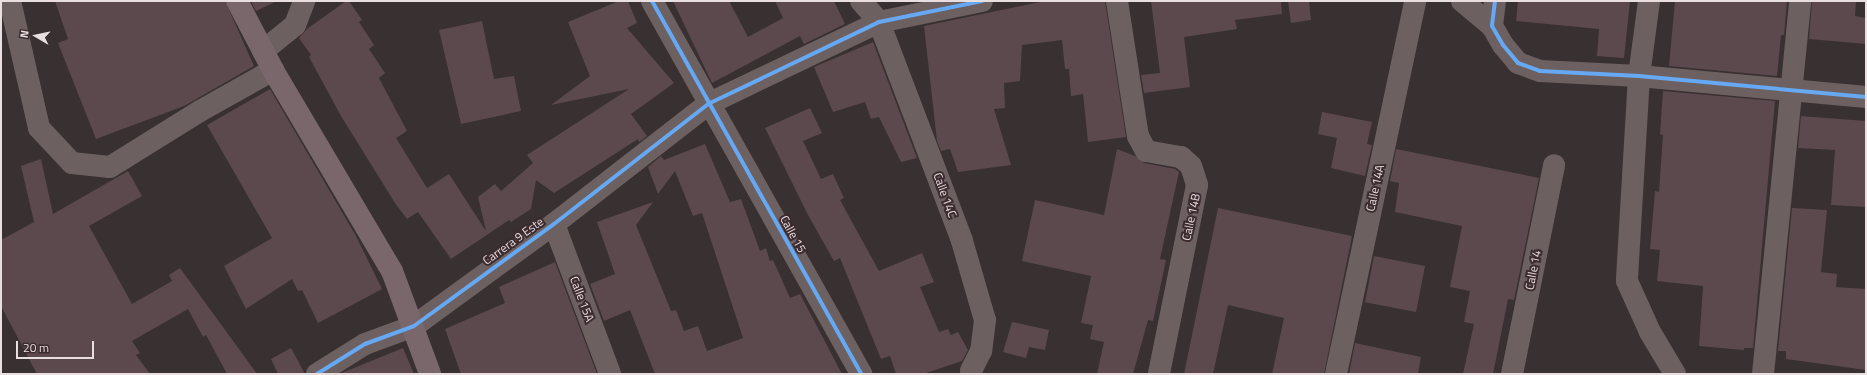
<!DOCTYPE html>
<html>
<head>
<meta charset="utf-8">
<style>
	body { margin:0 }
	#map { position:relative; width:1867px; height:375px; overflow:hidden; background:#383031; font-family:"Titillium Web",sans-serif }
	div>[style] { position:absolute }
	[style*='--x'] { left:calc(var(--x)*1px); top:calc(var(--y)*1px); width:calc(var(--w)*1px); rotate:calc(var(--a)*1deg) }
	.building>* { inset:0; background:#5c494d; transform-origin:0 0 }
	.minor>* { height:22px; margin:-11px; padding:0 11px; transform-origin:11px; border-radius:11px; background:#6d6061 }
	.major>* { height:22px; margin:-11px; padding:0 11px; transform-origin:11px; border-radius:11px; background:#79676b }
	.cycleway>* { height:4px; margin:-2px; padding:0 2px; transform-origin:2px; border-radius:2px; background:#66a8f1 }
	span { translate:-50% -50%; white-space:nowrap; text-align:center; line-height:1.15; -webkit-text-stroke:4px #3c2c2f; paint-order:stroke }
	.street-label { font-size:12px; color:#e9dee0 }
	.frame { position:absolute; inset:0; border:2px solid #e9dee0; pointer-events:none }
	.north { position:absolute; left:16px; top:16px; width:40px; height:40px; -webkit-text-stroke:3px #3c2c2f; paint-order:stroke; rotate:279deg; font-size:11px; font-weight:700; line-height:16px; text-align:center; color:#e9dee0 }
	.north::after { content:''; display:block; margin:auto; width:14px; height:18px; background:#e9dee0; clip-path:polygon(50% 0,100% 100%,50% 72%,0 100%) }
	.scale { position:absolute; left:16px; top:341px; width:78px; height:18px; box-sizing:border-box; border:2px solid #e9dee0; border-top:0; padding-left:5px; font-size:12px; line-height:14px; white-space:nowrap; color:#e9dee0; -webkit-text-stroke:3px #3c2c2f; paint-order:stroke }
</style>
</head>
<body>
<div id="map">
	<div class="building">
		<div style="clip-path:polygon(55px 1px,225px 1px,254px 66px,184px 106px,96px 139px,58px 43px,68px 39px)"></div>
		<div style="clip-path:polygon(251px 1px,277px 1px,256px 11px)"></div>
		<div style="clip-path:polygon(346px 1px,349px 1px,362px 20px,359px 22px,374px 45px,369px 49px,385px 73px,379px 78px,407px 131px,396px 138px,427px 188px,449px 174px,486px 231px,478px 197px,495px 184px,501px 191px,533px 163px,527px 155px,629px 89px,551px 105px,590px 76px,568px 22px,619px 1px,628px 1px,637px 23px,627px 28px,674px 83px,631px 114px,647px 136px,639px 142px,638px 139px,554px 193px,536px 180px,531px 209px,511px 222px,509px 220px,451px 259px,418px 212px,407px 219px,395px 203px,341px 116px,309px 57px,311px 55px,299px 38px,307px 29px)"></div>
		<div style="clip-path:polygon(673px 1px,729px 1px,748px 37px,783px 18px,775px 1px,834px 1px,845px 24px,804px 44px,800px 36px,712px 83px)"></div>
		<div style="clip-path:polygon(1045px 1px,1105px 1px,1126px 137px,1088px 142px,1083px 94px,1071px 96px,1069px 69px,1065px 69px,1062px 40px,1022px 45px,1020px 81px,1004px 83px,1005px 108px,994px 109px,1011px 165px,958px 172px,950px 149px,941px 151px,937px 141px,924px 26px)"></div>
		<div style="clip-path:polygon(1151px 1px,1281px 1px,1282px 14px,1235px 20px,1237px 29px,1184px 37px,1190px 87px,1144px 93px,1141px 75px,1160px 73px)"></div>
		<div style="clip-path:polygon(1288px 1px,1309px 1px,1311px 20px,1291px 23px)"></div>
		<div style="clip-path:polygon(1518px 1px,1630px 1px,1624px 58px,1597px 56px,1599px 29px,1516px 21px)"></div>
		<div style="clip-path:polygon(1675px 1px,1787px 1px,1784px 35px,1781px 35px,1777px 76px,1669px 66px)"></div>
		<div style="clip-path:polygon(1812px 1px,1856px 2px,1855px 16px,1866px 18px,1866px 44px,1809px 39px)"></div>
		<div style="clip-path:polygon(482px 21px,494px 79px,514px 76px,521px 111px,461px 124px,439px 30px)"></div>
		<div style="clip-path:polygon(873px 42px,917px 158px,901px 162px,879px 117px,871px 119px,865px 102px,833px 112px,814px 67px)"></div>
		<div style="clip-path:polygon(270px 89px,356px 236px,382px 289px,318px 323px,302px 290px,298px 291px,292px 279px,246px 309px,224px 266px,272px 238px,207px 125px)"></div>
		<div style="clip-path:polygon(1663px 91px,1775px 101px,1753px 348px,1744px 348px,1744px 350px,1699px 346px,1703px 286px,1657px 281px,1660px 250px,1650px 249px,1655px 191px,1659px 192px,1663px 135px,1660px 134px)"></div>
		<div style="clip-path:polygon(810px 108px,822px 133px,803px 141px,821px 179px,833px 174px,844px 198px,840px 200px,879px 271px,922px 253px,934px 282px,920px 287px,939px 332px,948px 329px,951px 335px,958px 332px,968px 350px,962px 361px,923px 374px,896px 374px,890px 356px,881px 359px,840px 258px,834px 261px,808px 215px,765px 128px)"></div>
		<div style="clip-path:polygon(1322px 112px,1372px 122px,1367px 144px,1372px 145px,1365px 176px,1331px 168px,1337px 138px,1318px 134px)"></div>
		<div style="clip-path:polygon(1801px 116px,1866px 121px,1866px 207px,1831px 205px,1835px 150px,1798px 148px)"></div>
		<div style="clip-path:polygon(705px 144px,730px 202px,741px 199px,760px 251px,766px 248px,770px 261px,773px 260px,790px 298px,800px 294px,842px 374px,655px 374px,630px 310px,604px 321px,590px 284px,615px 274px,597px 222px,653px 202px,636px 225px,671px 311px,676px 310px,684px 331px,698px 326px,707px 351px,743px 338px,702px 213px,693px 216px,675px 171px,658px 194px,648px 167px,661px 156px,664px 160px)"></div>
		<div style="clip-path:polygon(1117px 149px,1135px 156px,1144px 163px,1175px 169px,1179px 172px,1160px 259px,1166px 260px,1153px 321px,1148px 320px,1133px 374px,1097px 374px,1104px 342px,1090px 339px,1093px 325px,1081px 323px,1091px 276px,1022px 261px,1035px 200px,1104px 215px)"></div>
		<div style="clip-path:polygon(1396px 149px,1539px 178px,1514px 300px,1508px 299px,1493px 374px,1463px 374px,1474px 324px,1464px 322px,1470px 291px,1450px 287px,1462px 226px,1395px 212px,1399px 183px,1390px 181px)"></div>
		<div style="clip-path:polygon(41px 159px,53px 214px,128px 171px,142px 196px,89px 226px,132px 304px,172px 281px,169px 275px,180px 268px,257px 374px,227px 374px,206px 335px,203px 337px,188px 309px,132px 341px,140px 353px,136px 355px,150px 374px,37px 374px,1px 306px,1px 240px,34px 222px,21px 166px)"></div>
		<div style="clip-path:polygon(1218px 208px,1352px 236px,1324px 374px,1272px 374px,1284px 318px,1228px 305px,1213px 374px,1184px 374px)"></div>
		<div style="clip-path:polygon(1792px 208px,1827px 210px,1821px 272px,1837px 274px,1836px 287px,1866px 289px,1866px 370px,1786px 359px,1786px 351px,1778px 351px)"></div>
		<div style="left:1374px;top:256px;width:52px;height:47px;rotate:11deg"></div>
		<div style="clip-path:polygon(555px 262px,597px 374px,461px 374px,445px 329px,505px 303px,499px 287px)"></div>
		<div style="clip-path:polygon(1012px 322px,1049px 330px,1045px 350px,1029px 347px,1026px 358px,1003px 352px)"></div>
		<div style="clip-path:polygon(1355px 343px,1421px 357px,1418px 374px,1349px 374px)"></div>
		<div style="clip-path:polygon(291px 348px,297px 359px,305px 374px,278px 374px,271px 359px)"></div>
		<div style="clip-path:polygon(403px 348px,414px 374px,341px 374px,344px 372px)"></div>
	</div>
	<div class="minor">
		<div style="--x:10;--y:1;--w:130;--a:77.1"></div>
		<div style="--x:39;--y:128;--w:48;--a:46.7"></div>
		<div style="--x:72;--y:163;--w:38;--a:6"></div>
		<div style="--x:110;--y:167;--w:106;--a:-31.9"></div>
		<div style="--x:200;--y:111;--w:84;--a:-29.3"></div>
		<div style="--x:652;--y:1;--w:428;--a:60.7"></div>
		<div style="--x:861;--y:1;--w:28;--a:49"></div>
		<div style="--x:879;--y:22;--w:234;--a:69.2"></div>
		<div style="--x:962;--y:241;--w:82;--a:73.8"></div>
		<div style="--x:985;--y:320;--w:31;--a:97"></div>
		<div style="--x:981;--y:351;--w:22;--a:117"></div>
		<div style="--x:1117;--y:1;--w:137;--a:81.2"></div>
		<div style="--x:1138;--y:136;--w:17;--a:62"></div>
		<div style="--x:1146;--y:151;--w:36;--a:10"></div>
		<div style="--x:1181;--y:157;--w:13;--a:42"></div>
		<div style="--x:1191;--y:166;--w:20;--a:72"></div>
		<div style="--x:1197;--y:185;--w:193;--a:101.4"></div>
		<div style="--x:1462;--y:1;--w:39;--a:40"></div>
		<div style="--x:1495;--y:1;--w:25;--a:97"></div>
		<div style="--x:1492;--y:26;--w:22;--a:60"></div>
		<div style="--x:1503;--y:45;--w:23;--a:50"></div>
		<div style="--x:1518;--y:63;--w:23;--a:20"></div>
		<div style="--x:1540;--y:71;--w:99;--a:2.9"></div>
		<div style="--x:1639;--y:76;--w:228;--a:5.3"></div>
		<div style="--x:1649;--y:1;--w:76;--a:97.6"></div>
		<div style="--x:1639;--y:76;--w:205;--a:93.4"></div>
		<div style="--x:1627;--y:281;--w:56;--a:65.7"></div>
		<div style="--x:1650;--y:332;--w:49;--a:59.2"></div>
		<div style="--x:263;--y:51;--w:41;--a:-39.1"></div>
		<div style="--x:295;--y:25;--w:26;--a:-69"></div>
		<div style="--x:554;--y:224;--w:160;--a:69.5"></div>
		<div style="--x:317;--y:374;--w:57;--a:-32"></div>
		<div style="--x:365;--y:344;--w:52;--a:-20.2"></div>
		<div style="--x:414;--y:326;--w:173;--a:-36.1"></div>
		<div style="--x:554;--y:224;--w:195;--a:-37.9"></div>
		<div style="--x:708;--y:104;--w:190;--a:-25.6"></div>
		<div style="--x:879;--y:22;--w:105;--a:-11.5"></div>
		<div style="--x:1336;--y:374;--w:381;--a:-78"></div>
		<div style="--x:1512;--y:374;--w:213;--a:-78.6"></div>
		<div style="--x:1763;--y:374;--w:375;--a:-84.3"></div>
	</div>
	<div class="major">
		<div style="--x:237;--y:1;--w:78;--a:62.4"></div>
		<div style="--x:273;--y:70;--w:234;--a:59.4"></div>
		<div style="--x:392;--y:271;--w:110;--a:69.7"></div>
	</div>
	<div class="cycleway">
		<div style="--x:652;--y:1;--w:428;--a:60.7"></div>
		<div style="--x:1495;--y:1;--w:25;--a:97"></div>
		<div style="--x:1492;--y:26;--w:22;--a:60"></div>
		<div style="--x:1503;--y:45;--w:23;--a:50"></div>
		<div style="--x:1518;--y:63;--w:23;--a:20"></div>
		<div style="--x:1540;--y:71;--w:99;--a:2.9"></div>
		<div style="--x:1639;--y:76;--w:228;--a:5.3"></div>
		<div style="--x:317;--y:374;--w:57;--a:-32"></div>
		<div style="--x:365;--y:344;--w:52;--a:-20.2"></div>
		<div style="--x:414;--y:326;--w:173;--a:-36.1"></div>
		<div style="--x:554;--y:224;--w:195;--a:-37.9"></div>
		<div style="--x:708;--y:104;--w:190;--a:-25.6"></div>
		<div style="--x:879;--y:22;--w:105;--a:-11.5"></div>
	</div>
	<div class="street-label">
		<span style="left:1375px;top:188px;rotate:-78deg">Calle 14A</span>
		<span style="left:945px;top:195px;rotate:70deg">Calle 14C</span>
		<span style="left:1191px;top:217px;rotate:-78deg">Calle 14B</span>
		<span style="left:793px;top:234px;rotate:61deg">Calle 15</span>
		<span style="left:513px;top:241px;rotate:-36deg">Carrera 9 Este</span>
		<span style="left:1533px;top:270px;rotate:-79deg">Calle 14</span>
		<span style="left:582px;top:299px;rotate:69deg">Calle 15A</span>
	</div>
	<div class="frame"></div>
	<div class="north">N</div>
	<div class="scale">20 m</div>
</div>
</body>
</html>
